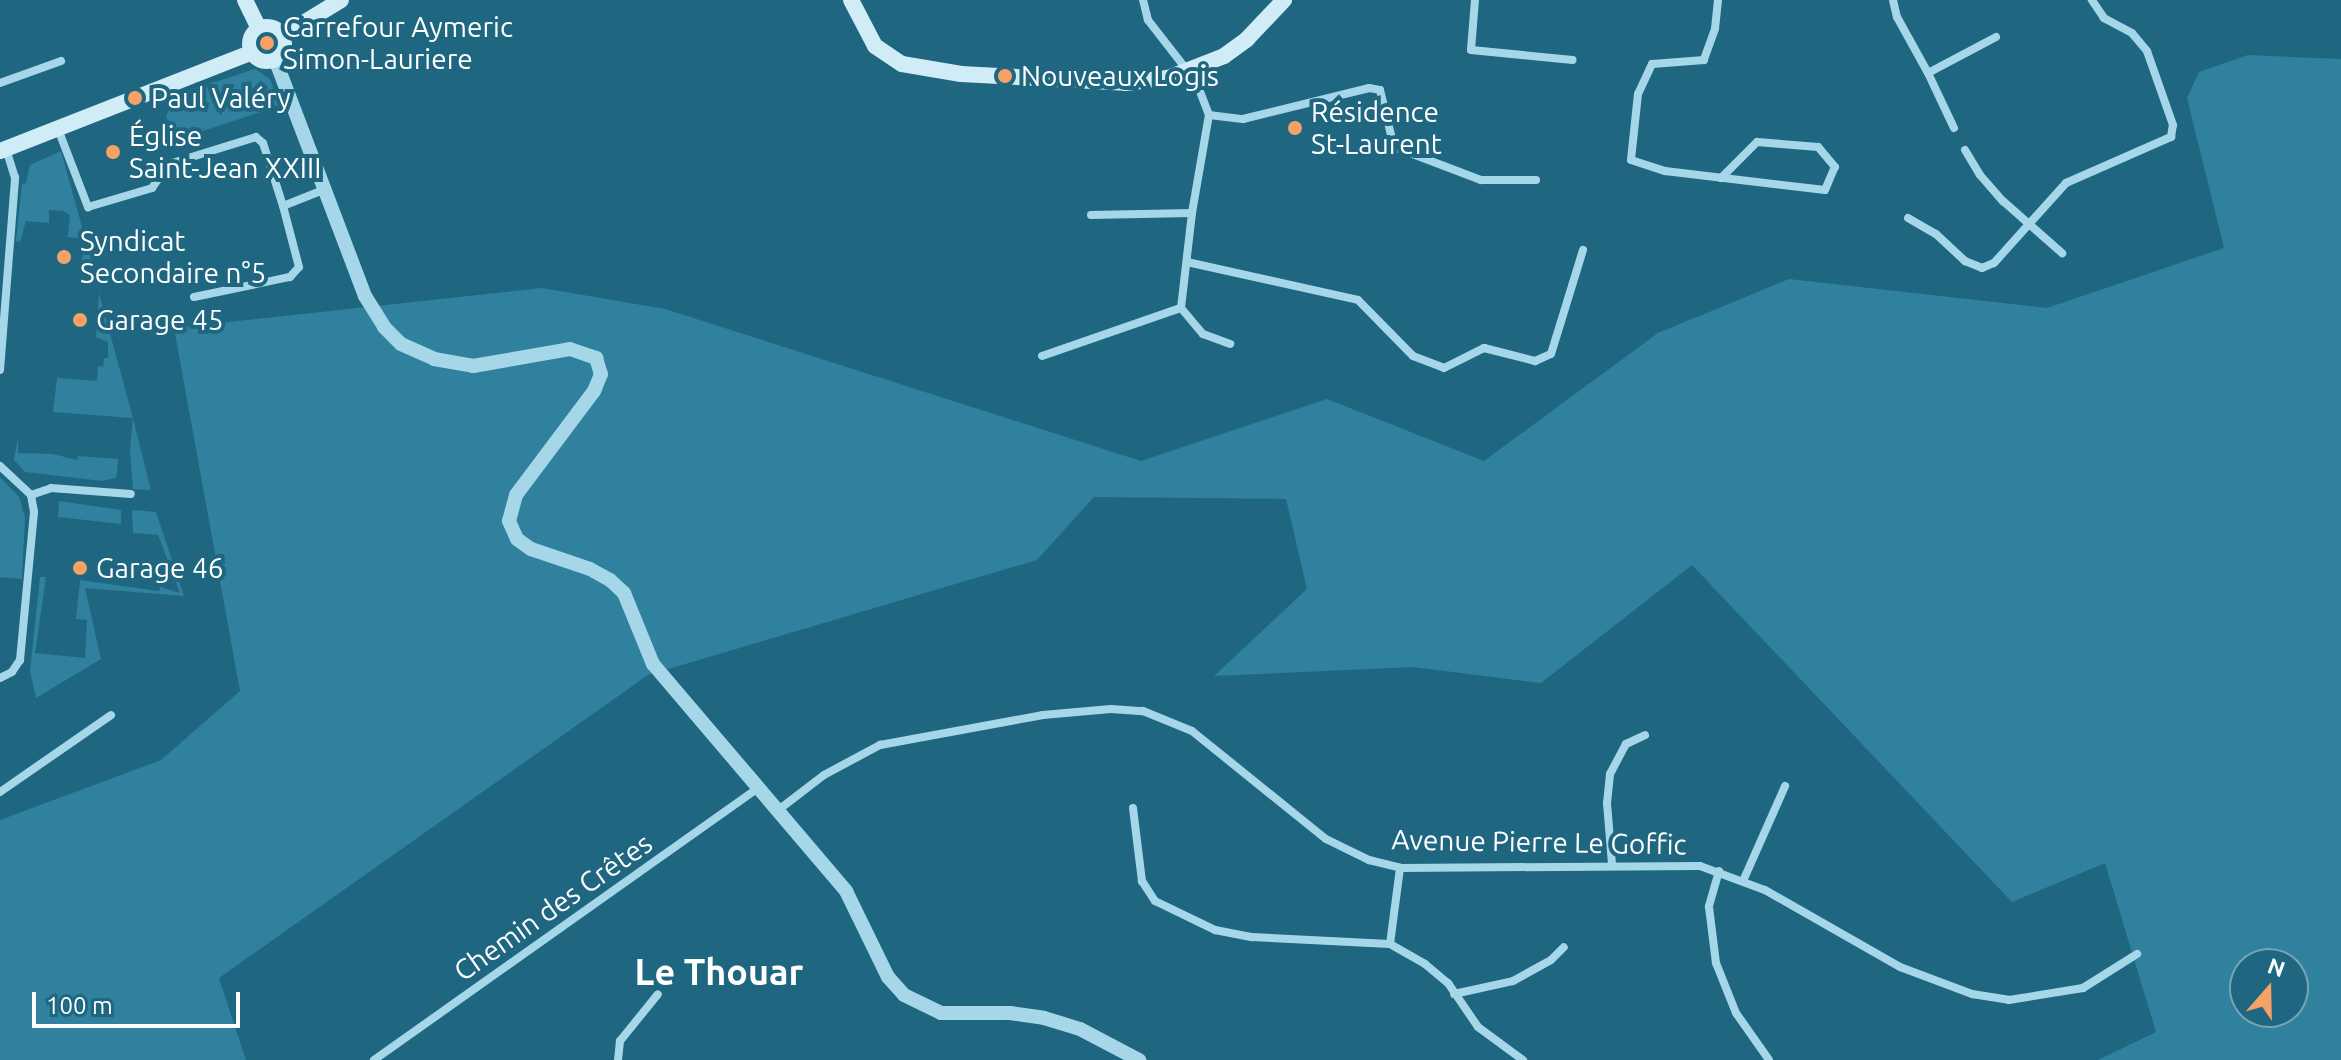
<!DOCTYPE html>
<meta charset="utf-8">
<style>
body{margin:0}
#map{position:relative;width:2341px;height:1060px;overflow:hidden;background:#1f6781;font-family:Ubuntu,sans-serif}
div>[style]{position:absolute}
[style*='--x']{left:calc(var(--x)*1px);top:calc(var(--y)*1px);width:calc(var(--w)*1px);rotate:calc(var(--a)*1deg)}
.green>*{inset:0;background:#2f819e}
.minor>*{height:8px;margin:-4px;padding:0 4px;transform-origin:4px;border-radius:4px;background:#a5d7e8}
.tertiary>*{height:14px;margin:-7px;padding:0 7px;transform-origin:7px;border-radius:7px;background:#a5d7e8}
.secondary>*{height:16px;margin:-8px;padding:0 8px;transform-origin:8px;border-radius:8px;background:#d0ecf7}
.secondary>.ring{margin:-8px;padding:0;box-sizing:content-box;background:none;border:16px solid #d0ecf7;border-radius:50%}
.dots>*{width:22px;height:22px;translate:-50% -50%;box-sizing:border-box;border:4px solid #1f6781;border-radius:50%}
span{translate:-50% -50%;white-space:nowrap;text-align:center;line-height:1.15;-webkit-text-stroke:8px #1f6781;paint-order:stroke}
.poi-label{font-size:28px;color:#fff}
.left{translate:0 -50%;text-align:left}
.street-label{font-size:28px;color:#fff}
.district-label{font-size:36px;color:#fff;font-weight:700}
.north{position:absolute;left:2229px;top:948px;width:80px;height:80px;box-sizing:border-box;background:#1f6781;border:2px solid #79a4b3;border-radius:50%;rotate:20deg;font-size:22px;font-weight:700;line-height:32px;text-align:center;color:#fff}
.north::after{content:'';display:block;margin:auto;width:28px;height:36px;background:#f6a266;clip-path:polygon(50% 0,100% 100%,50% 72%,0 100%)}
.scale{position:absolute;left:32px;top:992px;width:208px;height:36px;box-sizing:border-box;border:4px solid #fff;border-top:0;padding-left:10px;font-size:24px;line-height:28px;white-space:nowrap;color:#fff;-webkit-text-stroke:6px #1f6781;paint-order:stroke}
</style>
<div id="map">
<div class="green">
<i style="clip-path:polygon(evenodd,2248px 55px,2341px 59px,2341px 1060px,2098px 1060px,2156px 1032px,2105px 863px,2012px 902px,1692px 565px,1541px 683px,1413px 667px,1214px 676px,1307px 589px,1286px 499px,1094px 497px,1037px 560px,648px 675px,219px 978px,246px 1060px,0 1060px,0 820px,161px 760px,240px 691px,174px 328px,542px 288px,665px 309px,1141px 461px,1327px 399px,1484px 461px,1658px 333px,1789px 279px,2047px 308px,2224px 248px,2187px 98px,2199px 72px,2248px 55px,2245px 964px,2293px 964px,2293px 1012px,2245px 1012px,2245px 964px)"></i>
<i style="clip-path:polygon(255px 69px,270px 79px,280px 106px,162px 144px,167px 114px,175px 95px)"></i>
<i style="clip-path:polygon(61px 151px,85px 238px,92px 262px,82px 262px,84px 239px,63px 236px,68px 236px,70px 215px,63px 211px,49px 210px,49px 223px,26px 221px,20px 242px,16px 241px,22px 184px,26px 183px,30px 165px)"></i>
<i style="clip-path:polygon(99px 293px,133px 418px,151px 490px,133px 489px,130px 449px,133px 418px,53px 412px,57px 378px,97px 381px,98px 366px,103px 367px,104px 358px,108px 358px,108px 342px,96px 337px)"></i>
<i style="clip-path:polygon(18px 438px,18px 453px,53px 454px,77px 460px,78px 456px,118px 459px,117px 474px,115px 478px,102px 481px,25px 472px,14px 460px)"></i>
<i style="clip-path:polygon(0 477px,19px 497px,25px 517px,22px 579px,0 577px)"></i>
<i style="clip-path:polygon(59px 501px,121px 510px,121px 524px,58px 517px)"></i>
<i style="clip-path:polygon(132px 510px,156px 512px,184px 596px,85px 588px,101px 659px,36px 698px,30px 671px,40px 577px,46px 577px,35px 653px,85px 658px,87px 620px,76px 619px,80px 580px,151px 590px,159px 591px,160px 587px,180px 593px,158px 535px,133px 533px)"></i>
</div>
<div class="minor">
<i style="--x:1475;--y:0;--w:50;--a:94.6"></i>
<i style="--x:1471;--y:50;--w:102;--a:5.6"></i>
<i style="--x:1718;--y:0;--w:29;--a:96"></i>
<i style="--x:1715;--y:29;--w:33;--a:110"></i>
<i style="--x:1704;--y:60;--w:52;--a:175.6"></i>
<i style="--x:1652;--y:64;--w:33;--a:115"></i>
<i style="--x:1638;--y:94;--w:66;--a:96.1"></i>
<i style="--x:1631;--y:160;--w:36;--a:18"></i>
<i style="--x:1665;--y:171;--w:161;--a:6.8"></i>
<i style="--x:1825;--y:190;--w:25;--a:-67"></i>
<i style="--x:1835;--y:167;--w:26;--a:-130"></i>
<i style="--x:1818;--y:147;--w:61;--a:-175.3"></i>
<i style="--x:1757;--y:142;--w:51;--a:135"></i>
<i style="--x:1893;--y:0;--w:17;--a:77"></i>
<i style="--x:1897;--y:17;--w:64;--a:61"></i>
<i style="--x:0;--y:83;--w:65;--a:-19.8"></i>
<i style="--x:1209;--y:115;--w:34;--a:7"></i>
<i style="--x:1243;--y:119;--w:130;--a:-13.8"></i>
<i style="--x:1369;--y:88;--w:11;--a:10"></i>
<i style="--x:1380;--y:90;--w:59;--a:76.2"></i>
<i style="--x:1394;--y:147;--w:93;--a:20.8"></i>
<i style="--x:1481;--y:180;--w:55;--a:0"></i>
<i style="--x:1954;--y:128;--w:61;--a:-115.3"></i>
<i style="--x:1928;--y:73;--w:77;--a:-27.9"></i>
<i style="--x:58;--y:129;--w:84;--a:69"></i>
<i style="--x:88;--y:207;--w:67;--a:-16.5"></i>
<i style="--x:152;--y:188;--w:29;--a:-55"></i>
<i style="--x:169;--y:164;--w:91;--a:-17.2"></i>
<i style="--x:256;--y:137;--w:9;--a:41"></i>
<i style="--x:263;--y:143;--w:66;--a:72.4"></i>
<i style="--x:283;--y:206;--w:46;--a:-21.6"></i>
<i style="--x:1965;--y:150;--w:29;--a:59"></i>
<i style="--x:1980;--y:175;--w:35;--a:49"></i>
<i style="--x:2003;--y:201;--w:79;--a:41.4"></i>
<i style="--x:1091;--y:215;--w:101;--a:-1.1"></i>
<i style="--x:1908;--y:218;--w:32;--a:30"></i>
<i style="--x:1936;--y:234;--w:40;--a:43"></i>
<i style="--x:1965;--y:261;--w:18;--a:22"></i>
<i style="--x:1982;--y:268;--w:13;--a:-23"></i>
<i style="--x:1994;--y:263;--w:108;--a:-48"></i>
<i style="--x:2066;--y:183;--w:115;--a:-23.7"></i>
<i style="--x:2171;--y:137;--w:12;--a:-81"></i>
<i style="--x:2173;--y:125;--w:78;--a:-109.4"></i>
<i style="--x:2147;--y:51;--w:23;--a:-130"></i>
<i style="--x:2132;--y:33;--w:32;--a:-152"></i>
<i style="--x:2104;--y:18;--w:22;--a:-124"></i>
<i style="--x:1187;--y:262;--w:175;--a:12.5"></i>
<i style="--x:1358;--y:300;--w:78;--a:45.5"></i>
<i style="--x:1413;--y:356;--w:33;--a:21"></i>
<i style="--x:1444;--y:368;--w:45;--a:-26.6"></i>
<i style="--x:1484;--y:348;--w:53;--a:14.3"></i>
<i style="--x:1535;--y:361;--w:17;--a:-24"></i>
<i style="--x:1551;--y:354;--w:109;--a:-72.9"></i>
<i style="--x:194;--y:297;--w:98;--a:-11.8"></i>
<i style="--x:290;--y:277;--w:13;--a:-48"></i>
<i style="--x:299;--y:267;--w:63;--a:-104.7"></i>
<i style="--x:1181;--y:308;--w:34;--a:50"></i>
<i style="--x:1203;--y:334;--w:29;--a:20"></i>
<i style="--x:1042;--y:356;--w:147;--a:-19.1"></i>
<i style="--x:1181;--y:308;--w:96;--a:-83.4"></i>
<i style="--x:1192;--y:213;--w:99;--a:-80.2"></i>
<i style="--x:1209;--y:115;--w:34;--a:-111"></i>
<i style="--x:1197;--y:83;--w:80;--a:-127.9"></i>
<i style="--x:1148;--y:20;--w:21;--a:-104"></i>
<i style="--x:0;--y:370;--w:193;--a:-85.5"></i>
<i style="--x:15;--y:178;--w:30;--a:-107"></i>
<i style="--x:0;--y:466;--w:42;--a:43.1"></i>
<i style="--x:31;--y:495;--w:17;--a:80"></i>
<i style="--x:34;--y:512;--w:149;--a:95.4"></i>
<i style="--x:20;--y:660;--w:14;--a:124"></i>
<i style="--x:12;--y:672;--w:13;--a:153"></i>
<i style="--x:31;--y:495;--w:21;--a:-19"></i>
<i style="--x:51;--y:488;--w:80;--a:4.3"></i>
<i style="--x:0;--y:792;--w:135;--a:-34.7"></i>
<i style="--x:1133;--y:808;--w:74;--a:83"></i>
<i style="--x:1142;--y:881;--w:24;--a:57"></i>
<i style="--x:1155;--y:901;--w:67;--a:25.8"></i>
<i style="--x:1215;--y:930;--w:38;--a:11"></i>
<i style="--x:1252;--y:937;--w:138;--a:2.9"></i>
<i style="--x:1390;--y:944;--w:40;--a:29.7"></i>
<i style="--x:1425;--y:964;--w:30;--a:40"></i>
<i style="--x:1448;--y:983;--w:53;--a:55.7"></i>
<i style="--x:1478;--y:1027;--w:56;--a:36.3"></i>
<i style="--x:777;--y:811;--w:59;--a:-37.5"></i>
<i style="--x:824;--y:775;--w:64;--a:-28.2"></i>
<i style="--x:880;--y:745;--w:166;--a:-10.4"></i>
<i style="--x:1043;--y:715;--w:68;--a:-5"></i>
<i style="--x:1111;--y:709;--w:32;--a:4"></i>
<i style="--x:1143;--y:711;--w:53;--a:22.2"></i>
<i style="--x:1192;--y:731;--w:172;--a:38.9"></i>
<i style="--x:1326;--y:839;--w:48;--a:26"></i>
<i style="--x:1369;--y:860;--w:32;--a:14"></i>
<i style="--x:1400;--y:868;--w:300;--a:-0.4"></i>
<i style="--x:1700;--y:866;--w:69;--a:20.3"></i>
<i style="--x:1765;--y:890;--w:155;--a:29.7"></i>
<i style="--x:1900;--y:967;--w:77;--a:20.6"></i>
<i style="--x:1972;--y:994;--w:37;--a:9"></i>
<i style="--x:2009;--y:1000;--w:75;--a:-9.2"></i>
<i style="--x:2083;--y:988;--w:64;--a:-32.2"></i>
<i style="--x:1612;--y:864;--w:61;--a:-94.7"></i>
<i style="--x:1607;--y:803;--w:29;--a:-84"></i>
<i style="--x:1610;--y:774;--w:34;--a:-62"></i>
<i style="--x:1626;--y:744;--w:21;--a:-25"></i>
<i style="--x:1719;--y:871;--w:37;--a:106"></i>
<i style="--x:1709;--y:907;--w:56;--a:82.9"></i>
<i style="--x:1716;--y:963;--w:54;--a:68.2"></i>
<i style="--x:1736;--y:1013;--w:57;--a:54.9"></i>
<i style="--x:1743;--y:881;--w:104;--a:-66.1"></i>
<i style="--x:1390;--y:944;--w:77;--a:-82.5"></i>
<i style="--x:1454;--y:994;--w:60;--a:-12.4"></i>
<i style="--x:1513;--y:981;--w:43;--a:-28.9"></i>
<i style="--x:1551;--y:960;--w:18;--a:-45"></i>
<i style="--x:374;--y:1060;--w:469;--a:-35.3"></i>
<i style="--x:618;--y:1060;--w:19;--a:-84"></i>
<i style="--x:620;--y:1041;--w:60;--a:-51"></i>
</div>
<div class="tertiary">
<i style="--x:275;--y:59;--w:254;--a:69.2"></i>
<i style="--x:365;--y:296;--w:36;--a:58"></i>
<i style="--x:384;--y:327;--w:24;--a:45"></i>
<i style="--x:401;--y:344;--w:36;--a:24"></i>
<i style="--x:434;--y:359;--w:40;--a:10"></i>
<i style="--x:473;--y:366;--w:98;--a:-9.9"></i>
<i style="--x:570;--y:349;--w:28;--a:19"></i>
<i style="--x:596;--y:358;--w:17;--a:73"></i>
<i style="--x:601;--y:374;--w:18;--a:112"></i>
<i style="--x:594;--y:391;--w:130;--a:126.9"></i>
<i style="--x:516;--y:495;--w:27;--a:105"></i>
<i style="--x:509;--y:521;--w:20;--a:66"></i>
<i style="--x:517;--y:539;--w:17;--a:36"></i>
<i style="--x:531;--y:549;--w:62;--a:18.7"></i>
<i style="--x:590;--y:569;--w:23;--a:29"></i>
<i style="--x:610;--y:580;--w:19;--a:43"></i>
<i style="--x:624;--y:593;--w:77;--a:67.8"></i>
<i style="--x:653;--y:664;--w:298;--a:49.6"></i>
<i style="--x:846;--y:891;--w:96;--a:64"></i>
<i style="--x:888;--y:977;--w:24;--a:48"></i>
<i style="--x:904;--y:995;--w:41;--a:25.9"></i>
<i style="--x:941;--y:1013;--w:69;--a:0"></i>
<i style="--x:1010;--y:1013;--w:34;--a:8"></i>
<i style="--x:1044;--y:1018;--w:38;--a:17"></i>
<i style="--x:1080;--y:1029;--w:67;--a:27.7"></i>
</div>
<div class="secondary">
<i style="--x:245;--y:0;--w:32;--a:64"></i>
<i style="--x:851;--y:0;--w:52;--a:62.4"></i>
<i style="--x:875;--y:46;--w:32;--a:34"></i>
<i style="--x:902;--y:64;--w:60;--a:9.6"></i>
<i style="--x:961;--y:74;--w:164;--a:3.1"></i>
<i style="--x:1125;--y:83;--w:43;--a:-6.6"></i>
<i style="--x:1168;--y:78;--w:60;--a:-21.4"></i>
<i style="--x:1224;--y:56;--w:29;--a:-36"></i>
<i style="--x:1247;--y:39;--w:54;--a:-46.5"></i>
<i class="ring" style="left:250px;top:27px;width:18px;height:18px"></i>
<i style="--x:282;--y:36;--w:69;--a:-31.4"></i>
<i style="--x:0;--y:151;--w:271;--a:-21.4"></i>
</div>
<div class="dots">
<i style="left:267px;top:43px;background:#f6a266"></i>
<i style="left:1005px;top:76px;background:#f6a266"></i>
<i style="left:135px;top:98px;background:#f6a266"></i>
<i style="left:1295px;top:128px;background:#f6a266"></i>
<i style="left:113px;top:152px;background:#f6a266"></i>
<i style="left:64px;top:257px;background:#f6a266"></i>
<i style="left:80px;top:320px;background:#f6a266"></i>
<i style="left:80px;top:568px;background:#f6a266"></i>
</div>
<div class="poi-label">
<span class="left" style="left:283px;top:43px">Carrefour Aymeric<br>Simon-Lauriere</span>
<span class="left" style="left:1021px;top:76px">Nouveaux Logis</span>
<span class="left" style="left:151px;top:98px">Paul Valéry</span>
<span class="left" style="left:1311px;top:128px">Résidence<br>St-Laurent</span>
<span class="left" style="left:129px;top:152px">Église<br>Saint-Jean XXIII</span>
<span class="left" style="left:80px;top:257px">Syndicat<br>Secondaire n°5</span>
<span class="left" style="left:96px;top:320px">Garage 45</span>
<span class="left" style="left:96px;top:568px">Garage 46</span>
</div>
<div class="street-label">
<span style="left:1539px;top:842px;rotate:1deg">Avenue Pierre Le Goffic</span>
<span style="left:553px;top:907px;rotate:-35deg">Chemin des Crêtes</span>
</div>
<div class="district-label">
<span style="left:719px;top:972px">Le Thouar</span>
</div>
<div class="north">N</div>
<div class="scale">100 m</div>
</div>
